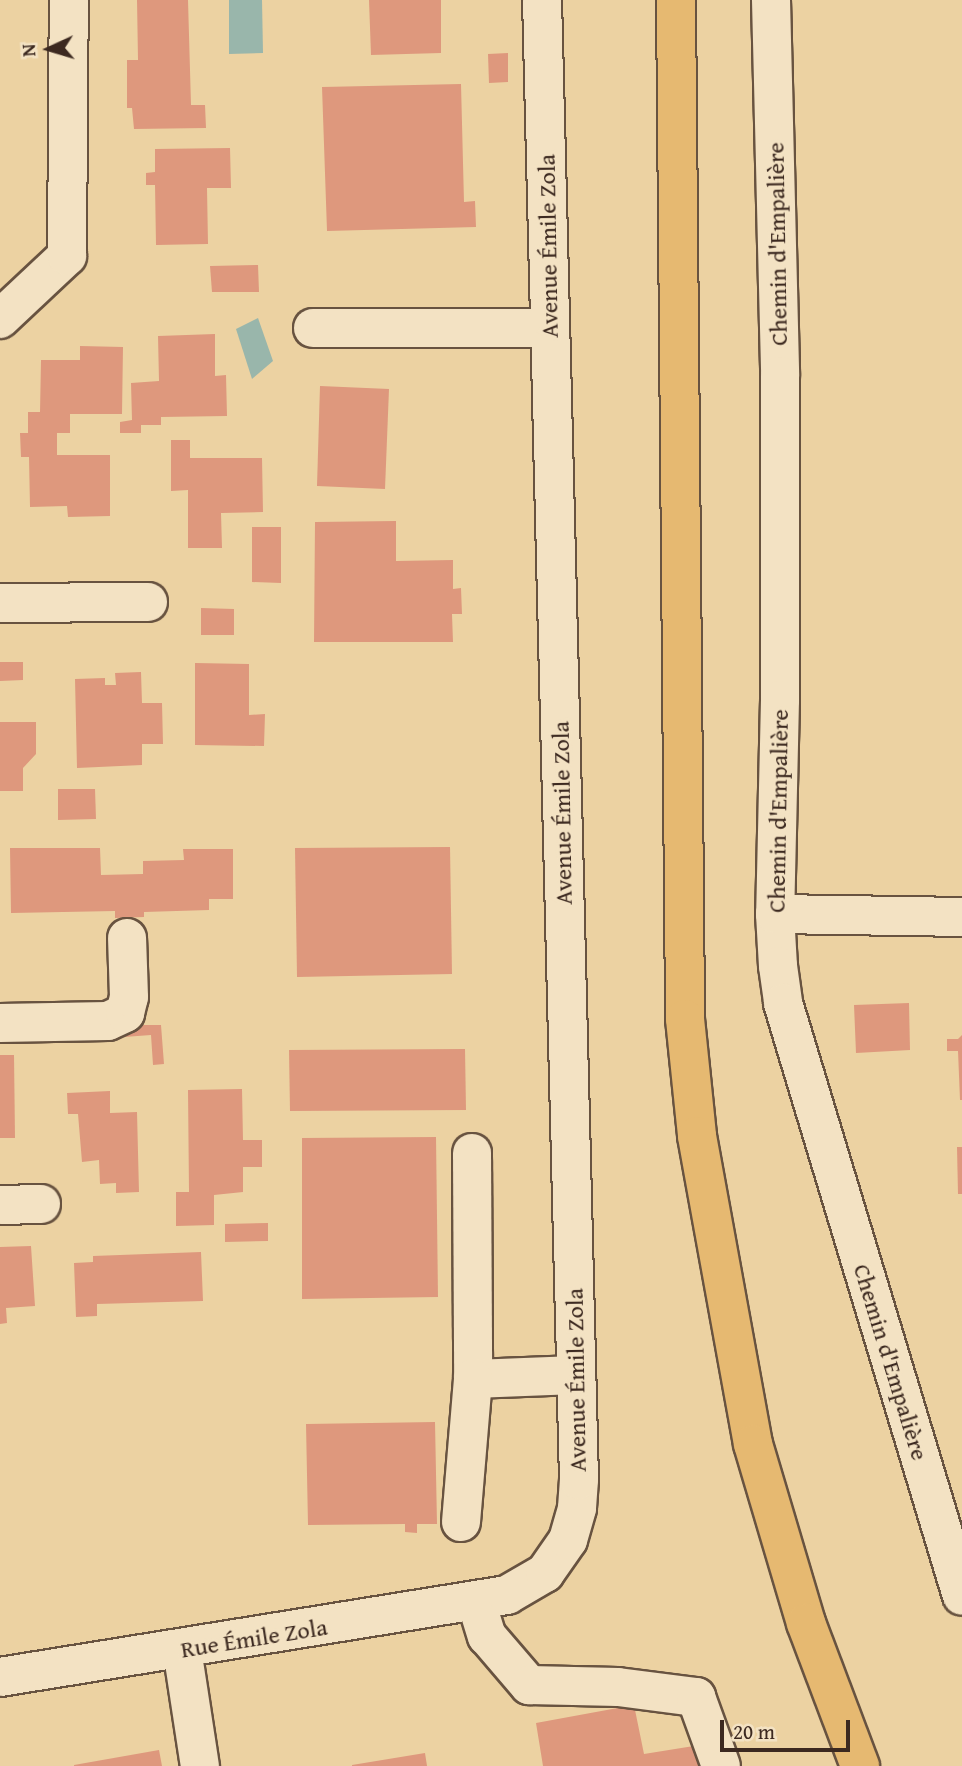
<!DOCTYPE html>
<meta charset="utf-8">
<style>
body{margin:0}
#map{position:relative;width:962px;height:1766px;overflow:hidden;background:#ecd2a2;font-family:"Gentium Book Plus",serif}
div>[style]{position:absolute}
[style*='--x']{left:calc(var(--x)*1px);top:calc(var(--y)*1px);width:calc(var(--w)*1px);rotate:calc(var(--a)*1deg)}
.water>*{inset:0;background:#99b6ab}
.building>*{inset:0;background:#de987d}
.roads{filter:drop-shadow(2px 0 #685340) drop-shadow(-2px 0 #685340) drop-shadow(0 2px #685340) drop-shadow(0 -2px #685340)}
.minor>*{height:38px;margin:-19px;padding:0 19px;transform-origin:19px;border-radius:19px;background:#f3e2c3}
.major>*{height:38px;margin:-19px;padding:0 19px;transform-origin:19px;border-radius:19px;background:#e6b971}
span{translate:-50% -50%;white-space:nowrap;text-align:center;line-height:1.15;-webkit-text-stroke:6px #f3e2c3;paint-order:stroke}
.street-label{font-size:24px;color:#3c2920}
.north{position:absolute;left:14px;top:14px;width:70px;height:70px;-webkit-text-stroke:5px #f3e2c3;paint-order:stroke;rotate:266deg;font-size:19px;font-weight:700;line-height:28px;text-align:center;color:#3c2920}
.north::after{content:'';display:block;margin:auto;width:24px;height:32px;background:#3c2920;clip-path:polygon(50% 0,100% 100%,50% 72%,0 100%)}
.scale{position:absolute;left:720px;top:1720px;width:130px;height:32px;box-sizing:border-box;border:4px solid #3c2920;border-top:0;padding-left:9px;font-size:21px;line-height:24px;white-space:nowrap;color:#3c2920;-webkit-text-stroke:5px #f3e2c3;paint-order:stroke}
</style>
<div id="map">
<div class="water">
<i style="clip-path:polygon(229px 0,262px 0,263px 53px,229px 54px)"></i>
<i style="clip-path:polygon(258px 318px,273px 361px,252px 379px,236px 329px)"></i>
</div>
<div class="building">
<i style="clip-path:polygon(137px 0,188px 0,191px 105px,205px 105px,206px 128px,134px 129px,132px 108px,127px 108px,127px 60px,138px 60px)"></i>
<i style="clip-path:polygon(369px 0,441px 0,441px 53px,371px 55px)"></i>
<i style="clip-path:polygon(508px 53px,508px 82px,489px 83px,488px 54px)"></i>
<i style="clip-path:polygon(461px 84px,464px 202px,475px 201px,476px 227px,327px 231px,322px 87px)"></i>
<i style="clip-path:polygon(230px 148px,231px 188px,207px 188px,208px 244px,156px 245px,155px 185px,146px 185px,146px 173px,155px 172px,155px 149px)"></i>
<i style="clip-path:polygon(258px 265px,259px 292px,212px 292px,210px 266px)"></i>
<i style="clip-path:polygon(215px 334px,215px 376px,226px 375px,227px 416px,161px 417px,161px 425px,141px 425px,141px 433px,120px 433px,120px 422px,132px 420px,131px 383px,159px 381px,158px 336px)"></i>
<i style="clip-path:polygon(80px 346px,123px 347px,122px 414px,70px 414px,70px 433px,57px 433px,57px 455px,110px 455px,110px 516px,68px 517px,67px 506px,30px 507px,29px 457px,21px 457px,20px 433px,28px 433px,28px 412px,40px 412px,41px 360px,80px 360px)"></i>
<i style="clip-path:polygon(320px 386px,389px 389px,385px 489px,317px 486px)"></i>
<i style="clip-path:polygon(171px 440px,190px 440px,190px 458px,262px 458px,263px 512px,221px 513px,222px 548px,188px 548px,188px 490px,171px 491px)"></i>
<i style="clip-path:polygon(396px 521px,396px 561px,453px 560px,453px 589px,461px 588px,462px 614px,452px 614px,453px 642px,314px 642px,315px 522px)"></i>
<i style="clip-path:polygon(252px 527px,281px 527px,281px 583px,252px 582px)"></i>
<i style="clip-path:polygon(201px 608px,234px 609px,234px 635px,201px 635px)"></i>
<i style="clip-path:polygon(0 662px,23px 662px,23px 680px,0 681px)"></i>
<i style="clip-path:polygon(195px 663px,249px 664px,249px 715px,265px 714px,264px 746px,195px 745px)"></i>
<i style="clip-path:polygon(141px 672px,142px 703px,162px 703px,163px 744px,142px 744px,142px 765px,77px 768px,75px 679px,105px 678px,105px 685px,116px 685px,115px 673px)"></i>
<i style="clip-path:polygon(0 722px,36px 722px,36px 754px,23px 768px,23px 791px,0 791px)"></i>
<i style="clip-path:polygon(58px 789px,95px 789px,96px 819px,58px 820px)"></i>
<i style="clip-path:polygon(450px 847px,452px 974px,297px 977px,295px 848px)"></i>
<i style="clip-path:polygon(10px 848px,100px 848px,101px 875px,143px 874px,143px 861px,184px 860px,183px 849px,233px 849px,233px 899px,209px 899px,209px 910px,144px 912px,144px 917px,115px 918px,115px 911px,11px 913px)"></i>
<i style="clip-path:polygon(909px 1003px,910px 1050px,856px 1053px,854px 1005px)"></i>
<i style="clip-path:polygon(130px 1025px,161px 1025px,164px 1064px,153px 1065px,151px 1035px,124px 1037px,123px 1026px)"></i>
<i style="clip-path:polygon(962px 1035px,962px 1100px,960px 1100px,958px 1051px,947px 1051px,947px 1039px,958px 1039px)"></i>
<i style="clip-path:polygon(465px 1049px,466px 1110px,290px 1111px,289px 1050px)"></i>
<i style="clip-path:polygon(0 1055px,14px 1055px,15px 1138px,0 1138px)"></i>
<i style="clip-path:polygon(242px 1089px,243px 1140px,262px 1140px,262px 1167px,243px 1167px,243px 1192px,214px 1195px,214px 1225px,176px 1226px,176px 1192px,189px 1192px,188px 1090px)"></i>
<i style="clip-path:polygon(110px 1091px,110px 1113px,137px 1112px,139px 1192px,116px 1193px,116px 1183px,100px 1184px,99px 1160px,82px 1162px,78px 1114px,68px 1114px,67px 1093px)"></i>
<i style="clip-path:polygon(436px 1137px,438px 1297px,302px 1299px,302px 1138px)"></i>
<i style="clip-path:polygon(957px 1147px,962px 1147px,962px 1194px,958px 1194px)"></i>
<i style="clip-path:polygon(268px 1223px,268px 1241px,225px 1242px,225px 1224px)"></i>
<i style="clip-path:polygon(31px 1246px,35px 1306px,6px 1308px,7px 1323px,0 1324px,0 1247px)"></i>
<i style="clip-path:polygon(201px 1252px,203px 1301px,97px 1304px,97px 1316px,76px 1317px,74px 1263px,93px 1262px,93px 1256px)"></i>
<i style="clip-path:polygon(435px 1422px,437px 1524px,417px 1524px,417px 1533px,405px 1532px,405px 1524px,308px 1525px,306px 1424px)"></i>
<i style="clip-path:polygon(634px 1705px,644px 1754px,700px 1745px,703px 1766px,543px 1766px,536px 1723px)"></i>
<i style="clip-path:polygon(159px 1750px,162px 1766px,74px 1766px,74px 1765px)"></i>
<i style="clip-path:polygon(425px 1753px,427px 1766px,352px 1766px,352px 1765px)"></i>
</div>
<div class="roads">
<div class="minor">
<i style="--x:771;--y:0;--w:376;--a:88.6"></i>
<i style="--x:780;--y:376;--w:324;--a:90"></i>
<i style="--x:780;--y:700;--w:214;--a:91.3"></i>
<i style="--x:775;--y:914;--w:52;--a:86.7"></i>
<i style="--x:778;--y:966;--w:37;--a:82"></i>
<i style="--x:783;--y:1003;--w:619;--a:73.2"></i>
<i style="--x:0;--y:319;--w:92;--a:-43.2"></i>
<i style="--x:67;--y:256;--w:256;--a:-89.6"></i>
<i style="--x:313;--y:328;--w:237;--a:0"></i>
<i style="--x:0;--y:603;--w:148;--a:-0.4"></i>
<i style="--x:775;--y:914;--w:187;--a:0.9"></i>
<i style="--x:0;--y:1023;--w:108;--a:-1.1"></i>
<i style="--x:108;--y:1021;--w:19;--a:-25"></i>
<i style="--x:125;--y:1013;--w:16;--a:-76"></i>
<i style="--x:129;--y:997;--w:59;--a:-91.9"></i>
<i style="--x:472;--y:1153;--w:226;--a:89.7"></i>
<i style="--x:473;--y:1379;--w:103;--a:-2.2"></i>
<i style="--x:0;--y:1205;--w:41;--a:-1.4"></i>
<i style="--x:461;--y:1522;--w:144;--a:-85.2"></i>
<i style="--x:476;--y:1601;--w:37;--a:73"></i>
<i style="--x:487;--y:1636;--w:65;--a:49.4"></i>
<i style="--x:529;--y:1685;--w:89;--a:1.3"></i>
<i style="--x:618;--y:1687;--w:79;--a:7.3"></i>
<i style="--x:696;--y:1697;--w:73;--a:70.1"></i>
<i style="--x:182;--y:1649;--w:118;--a:81.3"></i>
<i style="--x:0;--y:1677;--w:514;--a:-9.19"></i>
<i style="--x:507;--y:1595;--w:44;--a:-30.1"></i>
<i style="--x:545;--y:1573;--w:40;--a:-55.1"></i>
<i style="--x:568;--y:1540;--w:33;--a:-74"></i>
<i style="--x:577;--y:1508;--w:28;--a:-86"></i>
<i style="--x:579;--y:1480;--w:1480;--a:-91.43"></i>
</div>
<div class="major">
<i style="--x:676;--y:0;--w:1019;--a:89.49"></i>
<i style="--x:685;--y:1019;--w:118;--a:84.1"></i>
<i style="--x:697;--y:1136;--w:313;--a:79.7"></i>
<i style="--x:753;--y:1444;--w:187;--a:73.5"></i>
<i style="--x:806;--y:1623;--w:153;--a:69.3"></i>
</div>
</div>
<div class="street-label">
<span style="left:777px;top:244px;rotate:-91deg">Chemin d'Empalière</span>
<span style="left:548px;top:246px;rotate:-91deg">Avenue Émile Zola</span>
<span style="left:778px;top:811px;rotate:-89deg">Chemin d'Empalière</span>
<span style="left:562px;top:813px;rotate:-91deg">Avenue Émile Zola</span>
<span style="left:891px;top:1362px;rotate:73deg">Chemin d'Empalière</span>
<span style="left:576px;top:1380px;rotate:-91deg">Avenue Émile Zola</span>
<span style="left:254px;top:1638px;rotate:-9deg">Rue Émile Zola</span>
</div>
<div class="north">N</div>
<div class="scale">20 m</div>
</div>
